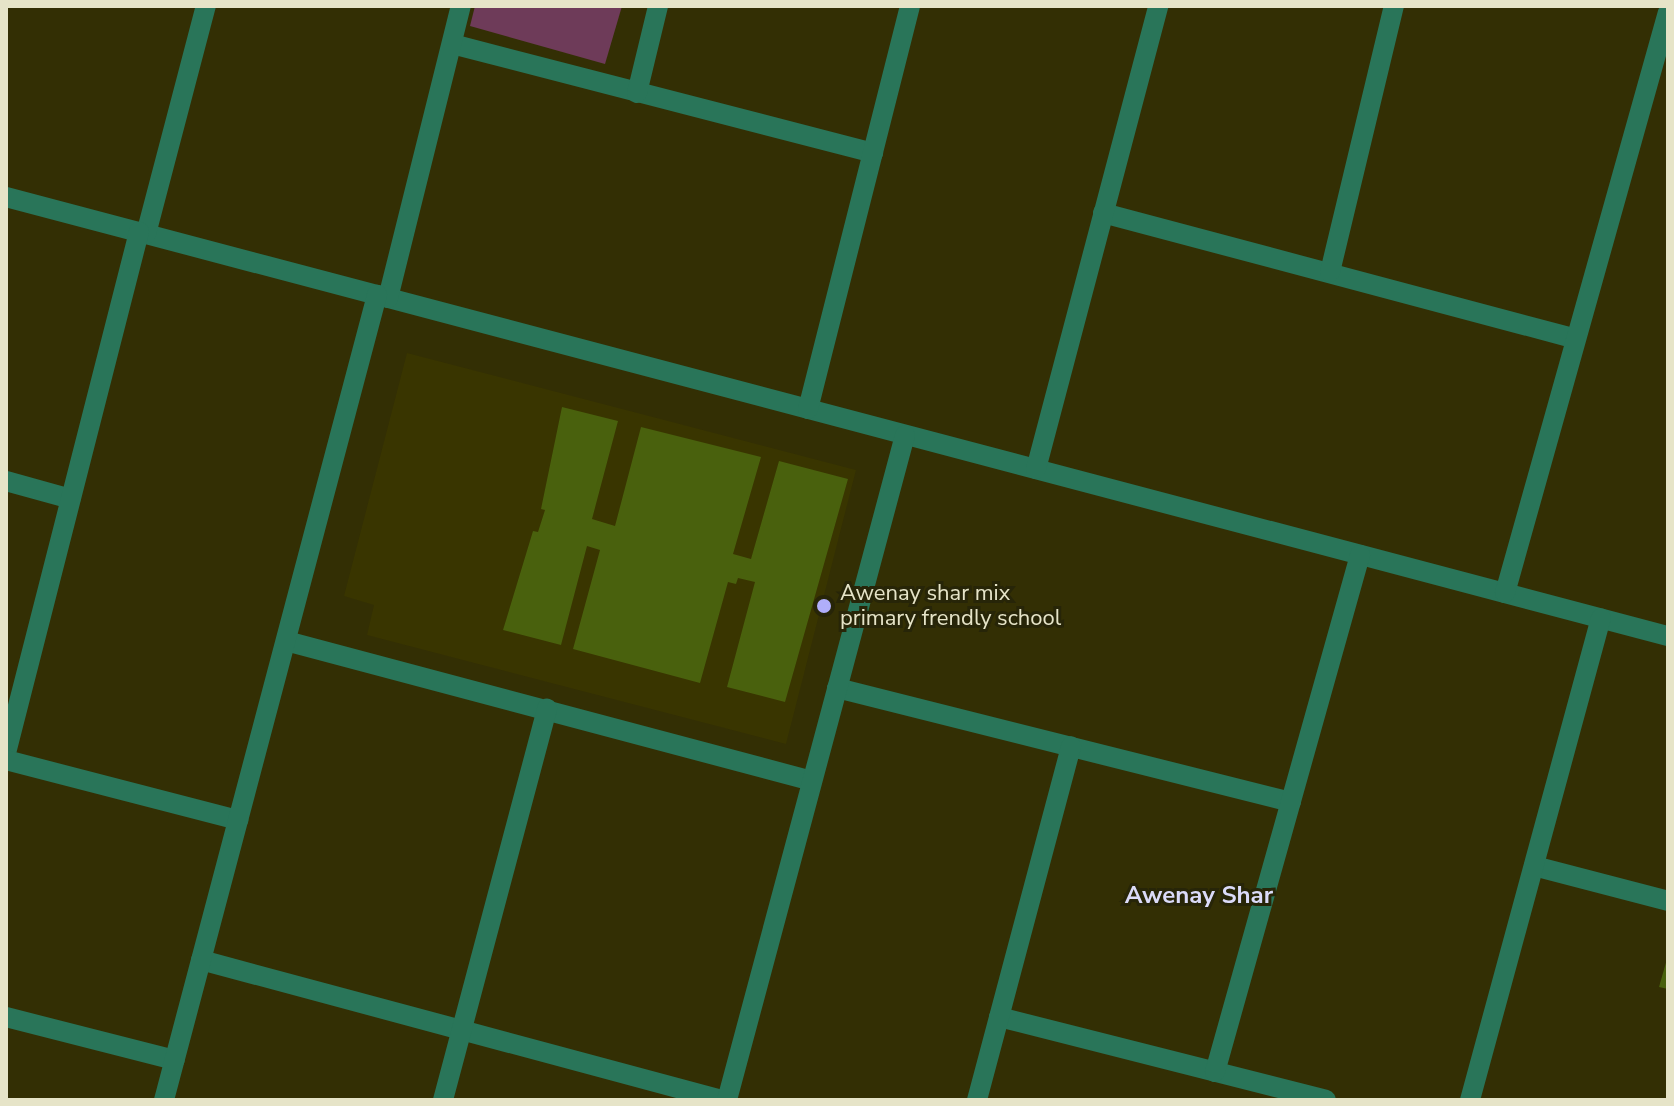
<!DOCTYPE html>
<style>
body{margin:0}
#map{position:relative;width:1674px;height:1106px;overflow:hidden;background:#332f04;font-family:"Nunito Sans",sans-serif}
div>[style]{position:absolute}
[style*='--x']{left:calc(var(--x)*1px);top:calc(var(--y)*1px);width:calc(var(--w)*1px);rotate:calc(var(--a)*1deg)}
.built>*{inset:0;background:#393500}
.green>*{inset:0;background:#6e3b59}
.building>*{inset:0;background:#49610d}
.street>*{height:20px;margin:-10px;padding:0 10px;transform-origin:10px;border-radius:10px;background:#297559}
.dots>*{width:22px;height:22px;translate:-50% -50%;box-sizing:border-box;border:4px solid #272508;border-radius:50%}
span{translate:-50% -50%;white-space:nowrap;text-align:center;line-height:1.15;-webkit-text-stroke:6px #272508;paint-order:stroke}
.poi-label{font-size:22px;color:#e6e4c8}
.left{translate:0 -50%;text-align:left}
.neighbourhood-label{font-size:24px;color:#dbdbf9;font-weight:700}
.frame{position:absolute;inset:0;border:8px solid #e6e4c8;pointer-events:none}
</style>
<div id="map">
<div class="built">
<i style="clip-path:polygon(407px 353px,856px 470px,786px 744px,367px 635px,374px 605px,344px 596px)"></i>
</div>
<div class="green">
<i style="clip-path:polygon(475px 6px,622px 6px,605px 64px,470px 26px)"></i>
</div>
<div class="building">
<i style="clip-path:polygon(562px 407px,618px 421px,592px 519px,615px 526px,641px 427px,761px 457px,733px 554px,751px 559px,779px 461px,848px 479px,785px 702px,727px 687px,755px 582px,738px 578px,736px 584px,728px 582px,700px 683px,573px 649px,600px 550px,587px 546px,561px 645px,503px 630px,533px 531px,538px 532px,545px 510px,541px 509px)"></i>
<i style="clip-path:polygon(1667px 959px,1668px 959px,1668px 989px,1659px 987px)"></i>
</div>
<div class="street">
<i style="--x:452;--y:44;--w:435;--a:14.5"></i>
<i style="--x:637;--y:93;--w:89;--a:-76.4"></i>
<i style="--x:6;--y:197;--w:1719;--a:14.8"></i>
<i style="--x:1103;--y:213;--w:489;--a:14.9"></i>
<i style="--x:146;--y:234;--w:236;--a:-75.3"></i>
<i style="--x:1330;--y:272;--w:274;--a:-76.5"></i>
<i style="--x:388;--y:298;--w:301;--a:-76"></i>
<i style="--x:808;--y:409;--w:416;--a:-75.8"></i>
<i style="--x:1036;--y:469;--w:479;--a:-75.2"></i>
<i style="--x:6;--y:481;--w:67;--a:15.5"></i>
<i style="--x:1505;--y:593;--w:603;--a:-74.33"></i>
<i style="--x:286;--y:641;--w:544;--a:14.9"></i>
<i style="--x:837;--y:688;--w:468;--a:14.1"></i>
<i style="--x:6;--y:753;--w:538;--a:-75.68"></i>
<i style="--x:6;--y:760;--w:240;--a:14.5"></i>
<i style="--x:1534;--y:866;--w:138;--a:14.6"></i>
<i style="--x:201;--y:960;--w:539;--a:15.04"></i>
<i style="--x:6;--y:1017;--w:174;--a:14.3"></i>
<i style="--x:999;--y:1017;--w:337;--a:14.2"></i>
<i style="--x:1215;--y:1072;--w:537;--a:-74.33"></i>
<i style="--x:164;--y:1100;--w:833;--a:-75.18"></i>
<i style="--x:443;--y:1100;--w:405;--a:-75.1"></i>
<i style="--x:727;--y:1100;--w:688;--a:-75.01"></i>
<i style="--x:977;--y:1100;--w:366;--a:-75.1"></i>
<i style="--x:1470;--y:1100;--w:499;--a:-74.8"></i>
</div>
<div class="dots">
<i style="left:824px;top:606px;background:#b0aefa"></i>
</div>
<div class="poi-label">
<span class="left" style="left:840px;top:606px">Awenay shar mix<br>primary frendly school</span>
</div>
<div class="neighbourhood-label">
<span style="left:1199px;top:896px">Awenay Shar</span>
</div>
<div class="frame"></div>
</div>
